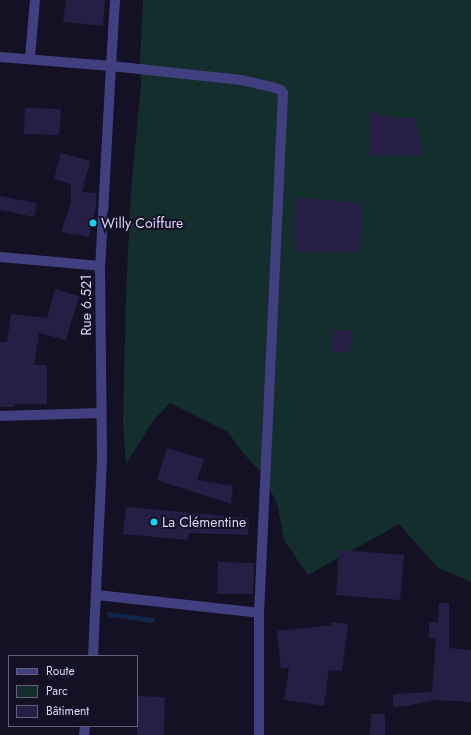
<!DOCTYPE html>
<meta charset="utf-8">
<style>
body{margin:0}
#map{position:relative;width:471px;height:735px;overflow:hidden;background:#141125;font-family:Jost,sans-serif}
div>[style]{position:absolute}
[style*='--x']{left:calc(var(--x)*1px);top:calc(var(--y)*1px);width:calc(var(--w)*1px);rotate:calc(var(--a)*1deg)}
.green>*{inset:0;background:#142e2e}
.stream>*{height:5px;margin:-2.5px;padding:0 2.5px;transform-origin:2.5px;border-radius:2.5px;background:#122548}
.building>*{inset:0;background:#261e45}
.street>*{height:10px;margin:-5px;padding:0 5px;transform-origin:5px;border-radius:5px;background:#423f81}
.dots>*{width:11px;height:11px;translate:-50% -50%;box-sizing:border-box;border:2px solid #141125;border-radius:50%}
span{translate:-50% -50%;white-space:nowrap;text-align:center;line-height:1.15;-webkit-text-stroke:4px #141125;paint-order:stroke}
.poi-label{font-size:14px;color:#dcd7fc}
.left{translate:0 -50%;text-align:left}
.street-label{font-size:14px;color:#dcd7fc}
.legend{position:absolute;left:8px;top:655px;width:130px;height:72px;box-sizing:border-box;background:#141125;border:1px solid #64607b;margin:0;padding:5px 7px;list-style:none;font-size:12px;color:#dcd7fc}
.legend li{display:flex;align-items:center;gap:8px;height:20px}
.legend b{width:20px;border:1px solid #64607b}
</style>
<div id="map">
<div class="green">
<i style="clip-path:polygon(143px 0,471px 0,471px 582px,438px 568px,399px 524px,308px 575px,284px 540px,277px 503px,261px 472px,243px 453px,228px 432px,170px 403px,153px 421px,126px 464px,123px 424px,126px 294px,131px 191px,141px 86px,140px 60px)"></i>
</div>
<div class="stream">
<i style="--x:109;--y:614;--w:43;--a:7.9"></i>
</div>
<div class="building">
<i style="clip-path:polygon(66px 0,105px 0,103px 26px,63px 22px)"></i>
<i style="clip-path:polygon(25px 108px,61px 109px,59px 135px,24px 134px)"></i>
<i style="clip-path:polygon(370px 112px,398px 119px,415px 117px,423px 155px,370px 156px)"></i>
<i style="clip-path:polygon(61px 153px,90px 161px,82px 192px,96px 193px,96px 207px,89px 237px,61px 232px,71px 202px,71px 184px,54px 179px)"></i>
<i style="clip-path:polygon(0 196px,37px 203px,34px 217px,0 210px)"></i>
<i style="clip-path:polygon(297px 198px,362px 203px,360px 252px,295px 252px,294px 221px)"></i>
<i style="clip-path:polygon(55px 289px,79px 296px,66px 340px,39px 333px,34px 365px,47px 365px,47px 404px,14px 404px,14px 407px,0 407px,0 342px,7px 342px,11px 314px,47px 318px)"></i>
<i style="clip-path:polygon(333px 330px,351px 331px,350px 353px,332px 352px)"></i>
<i style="clip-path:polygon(167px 448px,204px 459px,197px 480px,233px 486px,231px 504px,157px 480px)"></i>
<i style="clip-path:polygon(126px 507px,249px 518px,248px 535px,189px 533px,188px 540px,123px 534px)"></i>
<i style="clip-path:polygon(339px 550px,404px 555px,400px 600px,336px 595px)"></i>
<i style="clip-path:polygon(218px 562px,254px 563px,253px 594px,217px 594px)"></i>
<i style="clip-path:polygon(439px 603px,449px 603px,449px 648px,471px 650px,471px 702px,435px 700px,406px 706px,393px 707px,393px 694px,432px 692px,436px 638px,429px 638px,429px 622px,438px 622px)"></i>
<i style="clip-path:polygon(331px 622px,348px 624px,342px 671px,329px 670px,324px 706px,284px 700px,289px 668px,281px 669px,277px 631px,331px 625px)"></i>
<i style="clip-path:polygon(137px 696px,165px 697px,164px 735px,137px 735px)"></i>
<i style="clip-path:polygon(371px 714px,385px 714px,385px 735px,370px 735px)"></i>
</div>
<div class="street">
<i style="--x:115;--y:0;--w:66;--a:93.5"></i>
<i style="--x:111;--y:66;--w:131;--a:6.1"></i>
<i style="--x:241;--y:80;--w:32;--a:13"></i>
<i style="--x:272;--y:87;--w:9;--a:18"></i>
<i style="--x:281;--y:90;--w:4;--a:56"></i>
<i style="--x:283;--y:93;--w:521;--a:92.64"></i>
<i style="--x:259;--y:613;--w:122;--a:90"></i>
<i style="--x:0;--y:57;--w:111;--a:4.6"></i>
<i style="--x:111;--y:66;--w:200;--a:93.1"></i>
<i style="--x:100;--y:266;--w:193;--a:89.4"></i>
<i style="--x:102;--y:459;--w:197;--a:92.6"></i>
<i style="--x:30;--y:58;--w:58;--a:-85.1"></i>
<i style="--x:0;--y:257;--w:100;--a:5.1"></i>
<i style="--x:0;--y:416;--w:101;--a:-1.7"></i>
<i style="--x:97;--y:595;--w:163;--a:6.3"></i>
<i style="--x:84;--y:735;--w:9;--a:-84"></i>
</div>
<div class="dots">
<i style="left:93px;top:223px;background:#11d5ef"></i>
<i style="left:154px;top:522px;background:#11d5ef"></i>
</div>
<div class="poi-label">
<span class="left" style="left:101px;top:223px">Willy Coiffure</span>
<span class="left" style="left:162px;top:522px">La Clémentine</span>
</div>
<div class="street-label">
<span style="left:86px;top:305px;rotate:-90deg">Rue 6.521</span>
</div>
<ul class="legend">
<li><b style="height:5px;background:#423f81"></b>Route</li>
<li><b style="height:11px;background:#142e2e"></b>Parc</li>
<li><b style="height:11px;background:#261e45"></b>Bâtiment</li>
</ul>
</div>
